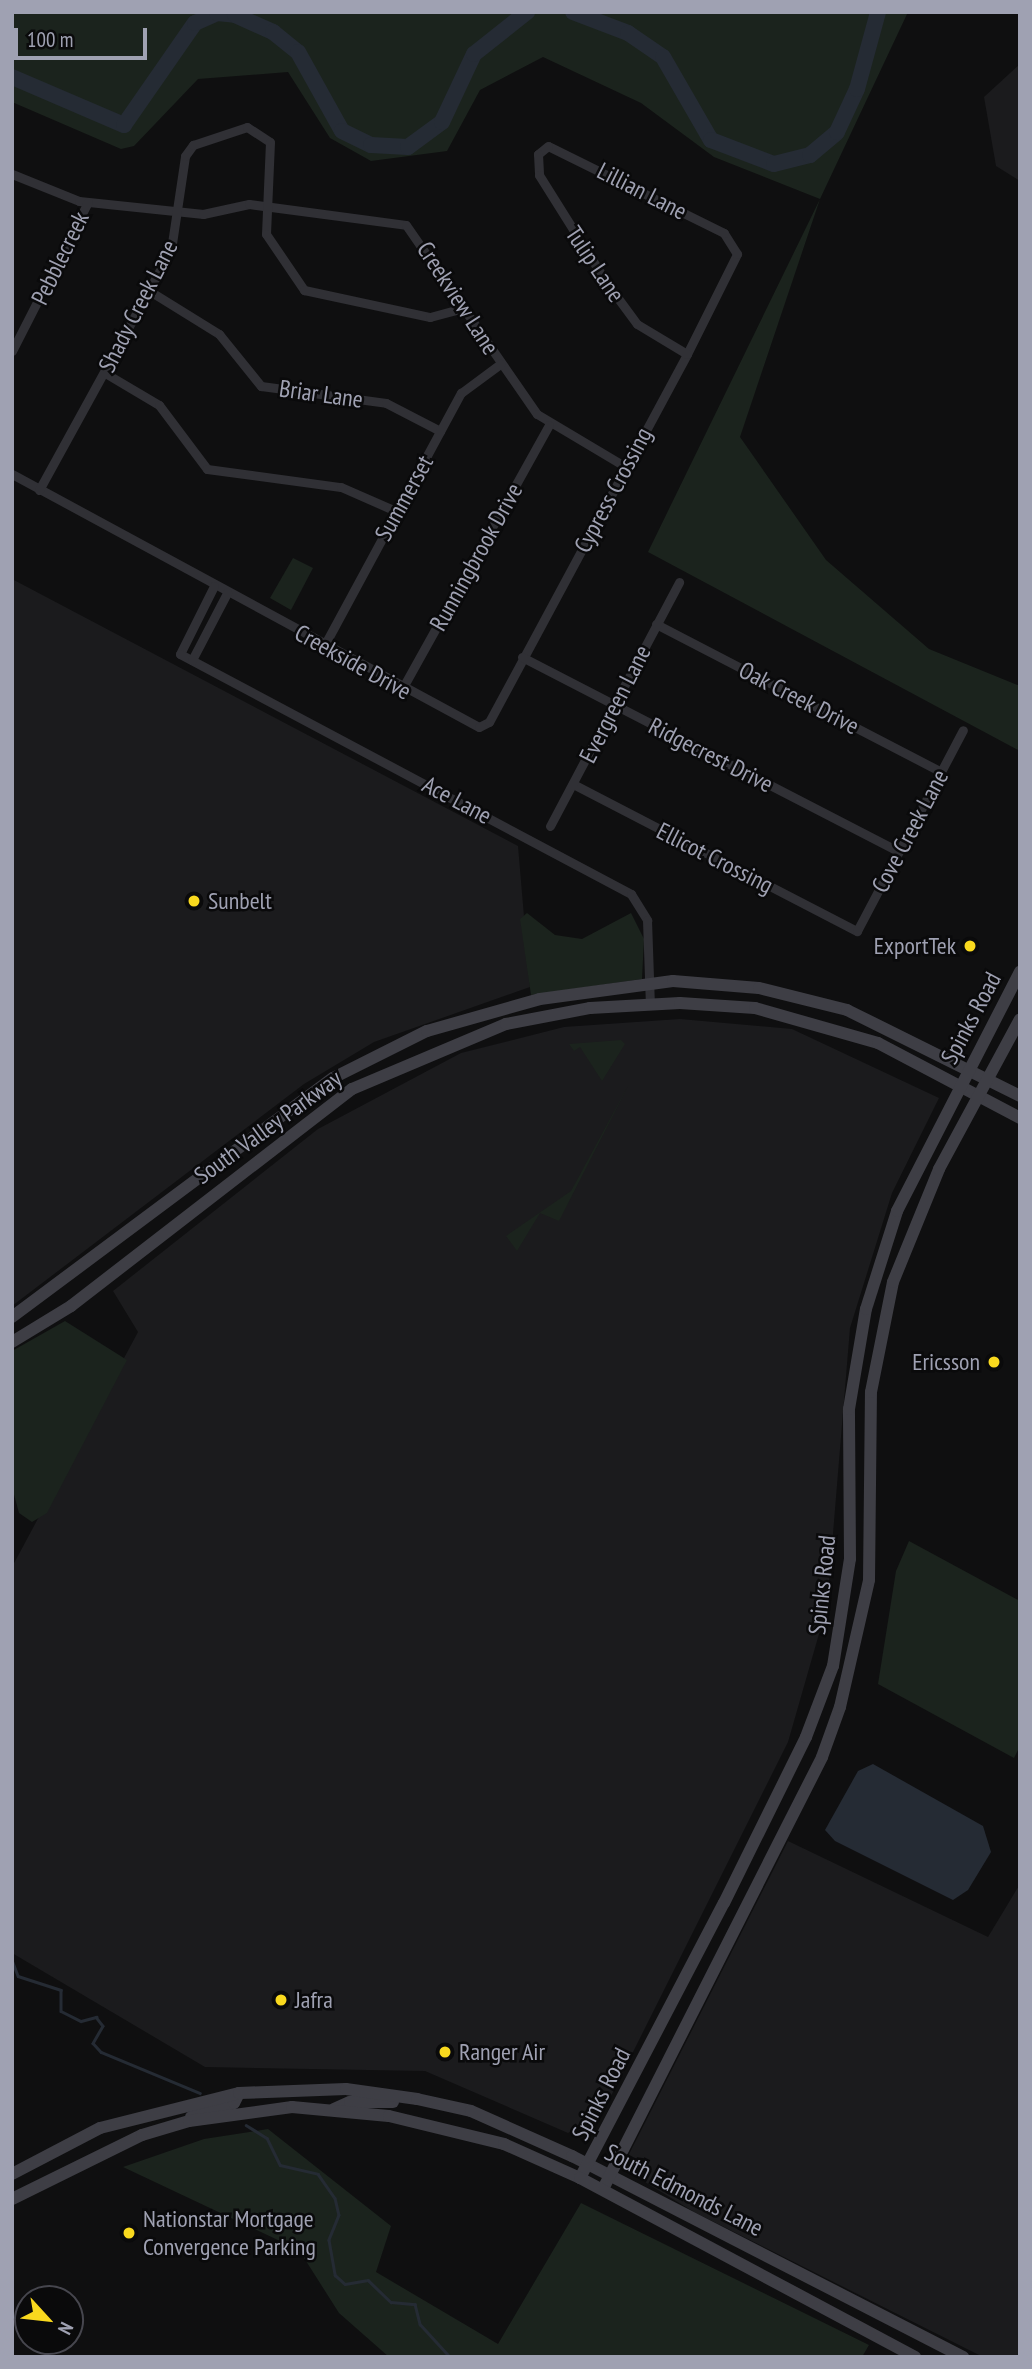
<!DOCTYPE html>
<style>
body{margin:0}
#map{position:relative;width:1032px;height:2369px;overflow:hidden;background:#0f0f10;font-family:"PT Sans Narrow",sans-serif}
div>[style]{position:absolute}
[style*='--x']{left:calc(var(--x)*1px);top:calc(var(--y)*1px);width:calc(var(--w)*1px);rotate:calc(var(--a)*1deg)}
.built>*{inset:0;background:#1b1b1d}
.green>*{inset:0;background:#1b231d}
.water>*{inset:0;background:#252b34}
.stream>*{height:2.5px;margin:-1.25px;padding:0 1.25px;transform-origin:1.25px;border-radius:1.25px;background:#252b34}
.river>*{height:16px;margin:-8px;padding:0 8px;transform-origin:8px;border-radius:8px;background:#252b34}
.minor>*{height:9px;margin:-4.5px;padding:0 4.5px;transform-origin:4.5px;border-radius:4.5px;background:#303035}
.secondary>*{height:12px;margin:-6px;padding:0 6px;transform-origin:6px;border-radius:6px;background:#3e3e45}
.dots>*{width:19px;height:19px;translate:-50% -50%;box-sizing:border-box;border:4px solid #0a0a0b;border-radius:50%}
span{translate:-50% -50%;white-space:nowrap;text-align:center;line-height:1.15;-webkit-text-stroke:5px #0a0a0b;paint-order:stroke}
.street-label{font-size:24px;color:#9fa1b2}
.poi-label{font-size:24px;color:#9fa1b2}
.left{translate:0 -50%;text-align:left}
.right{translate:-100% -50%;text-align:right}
.frame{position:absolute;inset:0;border:14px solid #9fa1b2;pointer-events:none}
.north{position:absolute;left:14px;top:2285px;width:70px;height:70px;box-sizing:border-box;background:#0a0a0b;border:2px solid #46464e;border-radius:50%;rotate:117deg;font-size:19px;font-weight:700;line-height:28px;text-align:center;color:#9fa1b2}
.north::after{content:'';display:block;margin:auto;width:24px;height:32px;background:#f9d91e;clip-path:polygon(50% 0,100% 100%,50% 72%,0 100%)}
.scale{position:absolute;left:14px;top:28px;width:133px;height:32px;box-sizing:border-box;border:4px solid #9fa1b2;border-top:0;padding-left:9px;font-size:21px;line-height:24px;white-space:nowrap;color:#9fa1b2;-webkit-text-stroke:5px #0a0a0b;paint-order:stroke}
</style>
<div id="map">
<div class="built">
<i style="clip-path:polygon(1020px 64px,1020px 181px,996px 166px,984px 97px)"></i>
<i style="clip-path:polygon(12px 579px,518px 846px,530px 987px,374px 1042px,304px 1084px,12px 1306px)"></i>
<i style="clip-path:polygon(680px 1019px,792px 1029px,939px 1098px,892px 1193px,850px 1328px,827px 1606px,788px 1742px,603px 2112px,568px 2133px,425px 2071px,205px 2067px,12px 1953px,12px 1567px,138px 1332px,113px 1291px,318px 1129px,461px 1053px,564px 1027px)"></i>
<i style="clip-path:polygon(788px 1841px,988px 1937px,1020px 1884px,1020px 2357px,983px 2357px,694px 2212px,622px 2168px)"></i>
</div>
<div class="green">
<i style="clip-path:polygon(12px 12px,908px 12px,820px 199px,740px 437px,826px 560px,929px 649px,1020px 686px,1020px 751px,648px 552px,820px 199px,714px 157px,641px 103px,543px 57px,480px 90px,447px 151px,371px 161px,330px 138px,288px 72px,198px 79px,134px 146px,121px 149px,12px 102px)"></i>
<i style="clip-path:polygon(293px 558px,313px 568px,291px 610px,270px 598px)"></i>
<i style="clip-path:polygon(527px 913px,555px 935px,582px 939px,631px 913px,644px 939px,642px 979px,531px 995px,520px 919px)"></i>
<i style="clip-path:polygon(621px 1040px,625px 1044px,602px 1081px,580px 1047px,574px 1051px,569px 1044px)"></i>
<i style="clip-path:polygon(629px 1084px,559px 1221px,540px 1213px,517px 1251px,506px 1236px,571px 1191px)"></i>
<i style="clip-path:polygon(65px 1321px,127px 1360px,47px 1513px,32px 1522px,19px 1513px,12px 1487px,12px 1351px)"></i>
<i style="clip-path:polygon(909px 1541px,1020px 1601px,1020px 1746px,1014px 1758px,878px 1684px,896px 1571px)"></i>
<i style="clip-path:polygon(268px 2129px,391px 2226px,376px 2272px,498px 2344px,581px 2203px,869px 2345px,862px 2357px,389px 2357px,339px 2313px,299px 2250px,123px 2167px,204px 2139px)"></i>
</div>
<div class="water">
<i style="clip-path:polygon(873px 1764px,983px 1826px,991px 1852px,968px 1890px,953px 1900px,835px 1841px,825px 1830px,858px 1771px)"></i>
</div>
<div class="stream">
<i style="--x:12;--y:1960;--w:17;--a:69"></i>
<i style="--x:18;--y:1976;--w:45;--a:18"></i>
<i style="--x:61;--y:1990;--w:21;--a:90"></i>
<i style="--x:61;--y:2011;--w:22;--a:27"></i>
<i style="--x:81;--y:2021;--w:16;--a:-15"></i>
<i style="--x:96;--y:2017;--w:11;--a:52"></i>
<i style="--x:103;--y:2026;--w:20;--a:120"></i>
<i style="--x:93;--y:2043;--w:12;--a:48"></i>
<i style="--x:101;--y:2052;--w:107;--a:22.5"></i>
<i style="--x:246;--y:2125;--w:25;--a:32"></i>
<i style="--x:267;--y:2138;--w:30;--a:64"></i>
<i style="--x:280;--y:2165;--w:39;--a:13"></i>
<i style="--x:318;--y:2174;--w:29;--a:55"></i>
<i style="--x:335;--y:2198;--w:17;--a:77"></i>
<i style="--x:339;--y:2215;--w:27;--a:112"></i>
<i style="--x:329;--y:2240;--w:36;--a:80"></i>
<i style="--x:335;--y:2275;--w:13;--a:42"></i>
<i style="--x:345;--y:2284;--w:23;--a:-10"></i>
<i style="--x:368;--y:2280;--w:32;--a:44"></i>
<i style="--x:391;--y:2302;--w:24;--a:5"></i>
<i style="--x:415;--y:2304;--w:21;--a:76"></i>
<i style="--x:420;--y:2324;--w:45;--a:47.7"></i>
</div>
<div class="river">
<i style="--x:573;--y:12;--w:59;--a:20.9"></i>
<i style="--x:628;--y:33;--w:42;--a:34.4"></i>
<i style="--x:663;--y:57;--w:96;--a:60"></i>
<i style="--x:711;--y:140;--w:67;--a:20.9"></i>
<i style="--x:774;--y:164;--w:37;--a:-14"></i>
<i style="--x:810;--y:155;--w:35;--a:-40"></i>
<i style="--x:837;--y:132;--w:47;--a:-65.1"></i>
<i style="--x:857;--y:89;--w:80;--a:-74.7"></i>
<i style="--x:12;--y:77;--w:122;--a:23.2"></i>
<i style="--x:124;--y:125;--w:124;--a:-55.2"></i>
<i style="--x:195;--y:23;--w:24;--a:-24"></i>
<i style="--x:217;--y:13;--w:18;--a:6"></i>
<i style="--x:235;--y:15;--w:42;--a:24.1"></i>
<i style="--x:273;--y:32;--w:32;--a:39"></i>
<i style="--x:298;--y:52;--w:90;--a:60.9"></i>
<i style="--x:342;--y:131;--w:32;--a:26"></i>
<i style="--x:371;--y:145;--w:37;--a:3"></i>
<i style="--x:408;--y:147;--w:42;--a:-36.3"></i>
<i style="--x:442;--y:122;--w:75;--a:-64.8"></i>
<i style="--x:474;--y:54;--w:68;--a:-38.4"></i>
</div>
<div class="minor">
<i style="--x:12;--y:174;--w:72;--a:21.9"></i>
<i style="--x:79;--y:201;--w:125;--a:6"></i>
<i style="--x:203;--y:214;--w:47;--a:-12.3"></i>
<i style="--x:249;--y:204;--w:158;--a:7.6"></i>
<i style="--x:406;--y:225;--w:230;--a:55.3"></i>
<i style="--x:537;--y:414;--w:104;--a:30.8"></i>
<i style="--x:148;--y:290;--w:84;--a:31.8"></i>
<i style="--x:219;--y:334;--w:67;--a:51.1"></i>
<i style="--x:261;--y:386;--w:126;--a:7.7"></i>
<i style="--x:386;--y:403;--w:61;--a:27.4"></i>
<i style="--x:12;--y:351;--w:167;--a:-63"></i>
<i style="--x:105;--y:373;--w:63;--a:30.7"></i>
<i style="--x:159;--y:405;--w:80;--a:53.1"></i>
<i style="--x:207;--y:469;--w:135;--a:7.7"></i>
<i style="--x:341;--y:487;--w:60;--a:23.6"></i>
<i style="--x:12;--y:474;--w:531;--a:28.45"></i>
<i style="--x:479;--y:727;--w:11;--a:-27"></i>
<i style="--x:489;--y:722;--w:418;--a:-61.7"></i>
<i style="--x:687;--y:354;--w:112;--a:-63.4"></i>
<i style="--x:737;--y:254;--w:25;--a:-122"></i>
<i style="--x:724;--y:233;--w:196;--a:-153.7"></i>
<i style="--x:548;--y:146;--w:13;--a:141"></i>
<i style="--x:538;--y:154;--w:21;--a:87"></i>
<i style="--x:539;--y:175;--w:126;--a:57.9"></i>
<i style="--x:606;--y:282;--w:52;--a:53.6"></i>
<i style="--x:637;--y:324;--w:58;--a:31"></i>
<i style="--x:39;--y:490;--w:274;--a:-61.2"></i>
<i style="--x:171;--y:250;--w:95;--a:-81.5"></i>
<i style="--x:185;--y:156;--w:14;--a:-54"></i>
<i style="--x:193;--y:145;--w:57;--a:-18.4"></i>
<i style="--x:247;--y:127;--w:27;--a:33"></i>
<i style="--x:270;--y:142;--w:92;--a:92.5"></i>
<i style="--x:266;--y:234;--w:68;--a:55.8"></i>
<i style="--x:304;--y:290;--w:129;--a:12.1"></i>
<i style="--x:430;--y:317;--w:35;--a:-15"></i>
<i style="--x:214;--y:586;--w:76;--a:116.6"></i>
<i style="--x:180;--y:654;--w:511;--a:28.02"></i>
<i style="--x:631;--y:894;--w:31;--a:58"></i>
<i style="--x:647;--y:920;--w:84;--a:88"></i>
<i style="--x:656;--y:624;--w:321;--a:27.4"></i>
<i style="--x:324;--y:646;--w:288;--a:-61.6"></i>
<i style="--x:461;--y:393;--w:49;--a:-36.6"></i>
<i style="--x:522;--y:657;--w:424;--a:27.3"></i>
<i style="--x:192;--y:660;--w:76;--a:-62.4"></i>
<i style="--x:402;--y:689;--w:302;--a:-60.9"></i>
<i style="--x:573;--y:784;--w:320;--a:27.4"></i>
<i style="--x:857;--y:931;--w:227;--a:-62.2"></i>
<i style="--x:550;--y:826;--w:276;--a:-62.1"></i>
</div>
<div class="secondary">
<i style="--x:12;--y:1317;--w:400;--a:-36.7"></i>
<i style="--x:333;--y:1078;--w:105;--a:-26.6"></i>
<i style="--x:427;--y:1031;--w:117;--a:-15.8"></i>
<i style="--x:540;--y:999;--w:134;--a:-7.7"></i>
<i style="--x:673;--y:981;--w:86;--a:4.7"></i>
<i style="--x:759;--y:988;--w:91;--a:14"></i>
<i style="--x:847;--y:1010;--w:193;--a:26.4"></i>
<i style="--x:12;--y:1342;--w:69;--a:-31.4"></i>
<i style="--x:71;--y:1306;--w:355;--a:-37.7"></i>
<i style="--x:352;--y:1089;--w:167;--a:-22.9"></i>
<i style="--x:506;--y:1024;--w:86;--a:-10.8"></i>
<i style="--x:590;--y:1008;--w:90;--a:-3.2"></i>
<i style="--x:680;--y:1003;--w:75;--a:3.8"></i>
<i style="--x:755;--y:1008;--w:128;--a:15.9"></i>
<i style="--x:878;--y:1043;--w:161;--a:27.8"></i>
<i style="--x:334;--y:2109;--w:17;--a:-24"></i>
<i style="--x:350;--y:2102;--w:43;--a:0"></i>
<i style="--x:191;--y:2117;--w:45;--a:-18"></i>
<i style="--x:234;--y:2103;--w:11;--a:-63"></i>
<i style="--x:12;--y:2174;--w:99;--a:-27.6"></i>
<i style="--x:100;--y:2128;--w:143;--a:-14.1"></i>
<i style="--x:239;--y:2093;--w:107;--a:-2.1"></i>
<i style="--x:346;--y:2089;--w:72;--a:8"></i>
<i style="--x:417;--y:2099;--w:55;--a:12.5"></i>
<i style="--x:471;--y:2111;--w:111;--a:24"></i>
<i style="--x:572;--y:2156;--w:440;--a:27.2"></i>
<i style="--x:580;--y:2178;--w:310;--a:-62.4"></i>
<i style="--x:724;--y:1903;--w:185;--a:-63.7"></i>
<i style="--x:806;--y:1737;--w:76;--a:-69.2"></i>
<i style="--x:833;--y:1666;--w:108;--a:-81"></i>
<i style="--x:850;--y:1559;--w:150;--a:-90.4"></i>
<i style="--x:849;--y:1409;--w:101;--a:-80.4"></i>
<i style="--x:866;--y:1309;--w:103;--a:-72.4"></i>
<i style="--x:897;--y:1211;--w:269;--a:-62.8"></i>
<i style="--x:603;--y:2189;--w:484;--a:-63.1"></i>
<i style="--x:822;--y:1757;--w:53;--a:-70.2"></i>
<i style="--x:840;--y:1707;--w:130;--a:-77.1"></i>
<i style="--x:869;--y:1580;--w:188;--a:-89.4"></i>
<i style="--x:871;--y:1392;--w:112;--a:-78.7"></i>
<i style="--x:893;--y:1282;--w:122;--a:-67.8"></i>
<i style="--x:939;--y:1169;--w:170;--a:-61.6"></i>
<i style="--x:12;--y:2199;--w:145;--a:-26.2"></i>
<i style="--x:142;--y:2135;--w:49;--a:-16.6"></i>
<i style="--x:189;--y:2121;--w:104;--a:-7.7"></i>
<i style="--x:292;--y:2107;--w:97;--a:5.3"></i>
<i style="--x:389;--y:2116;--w:118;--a:13.7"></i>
<i style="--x:504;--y:2144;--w:83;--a:24.1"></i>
<i style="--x:580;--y:2178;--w:380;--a:28.1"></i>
</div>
<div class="dots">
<i style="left:194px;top:901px;background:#f9d91e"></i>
<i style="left:970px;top:946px;background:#f9d91e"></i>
<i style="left:994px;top:1362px;background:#f9d91e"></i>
<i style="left:281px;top:2000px;background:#f9d91e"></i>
<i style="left:445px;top:2052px;background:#f9d91e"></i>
<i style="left:129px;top:2233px;background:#f9d91e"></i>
</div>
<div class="street-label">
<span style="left:642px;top:191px;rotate:27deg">Lillian Lane</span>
<span style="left:60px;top:258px;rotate:-64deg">Pebblecreek</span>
<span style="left:595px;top:264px;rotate:56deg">Tulip Lane</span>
<span style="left:458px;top:298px;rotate:57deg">Creekview Lane</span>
<span style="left:138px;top:306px;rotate:-63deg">Shady Creek Lane</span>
<span style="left:321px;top:394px;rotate:8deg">Briar Lane</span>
<span style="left:613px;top:490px;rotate:-62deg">Cypress Crossing</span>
<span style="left:404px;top:498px;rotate:-61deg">Summerset</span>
<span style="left:476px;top:557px;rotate:-61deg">Runningbrook Drive</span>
<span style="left:353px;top:662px;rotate:29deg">Creekside Drive</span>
<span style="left:799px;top:698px;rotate:27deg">Oak Creek Drive</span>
<span style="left:615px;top:704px;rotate:-63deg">Evergreen Lane</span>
<span style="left:711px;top:755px;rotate:27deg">Ridgecrest Drive</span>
<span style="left:457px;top:800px;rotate:28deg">Ace Lane</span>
<span style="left:910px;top:831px;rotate:-62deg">Cove Creek Lane</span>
<span style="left:715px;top:858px;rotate:27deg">Ellicot Crossing</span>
<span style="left:971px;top:1018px;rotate:-62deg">Spinks Road</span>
<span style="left:268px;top:1127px;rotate:-36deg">South Valley Parkway</span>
<span style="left:822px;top:1585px;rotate:-84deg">Spinks Road</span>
<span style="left:601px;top:2094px;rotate:-63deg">Spinks Road</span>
<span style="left:684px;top:2190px;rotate:27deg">South Edmonds Lane</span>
</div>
<div class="poi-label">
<span class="left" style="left:208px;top:901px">Sunbelt</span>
<span class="right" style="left:956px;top:946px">ExportTek</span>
<span class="right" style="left:980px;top:1362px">Ericsson</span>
<span class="left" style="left:295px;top:2000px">Jafra</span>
<span class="left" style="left:459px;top:2052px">Ranger Air</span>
<span class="left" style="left:143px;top:2233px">Nationstar Mortgage<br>Convergence Parking</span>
</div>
<div class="frame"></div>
<div class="north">N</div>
<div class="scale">100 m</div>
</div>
